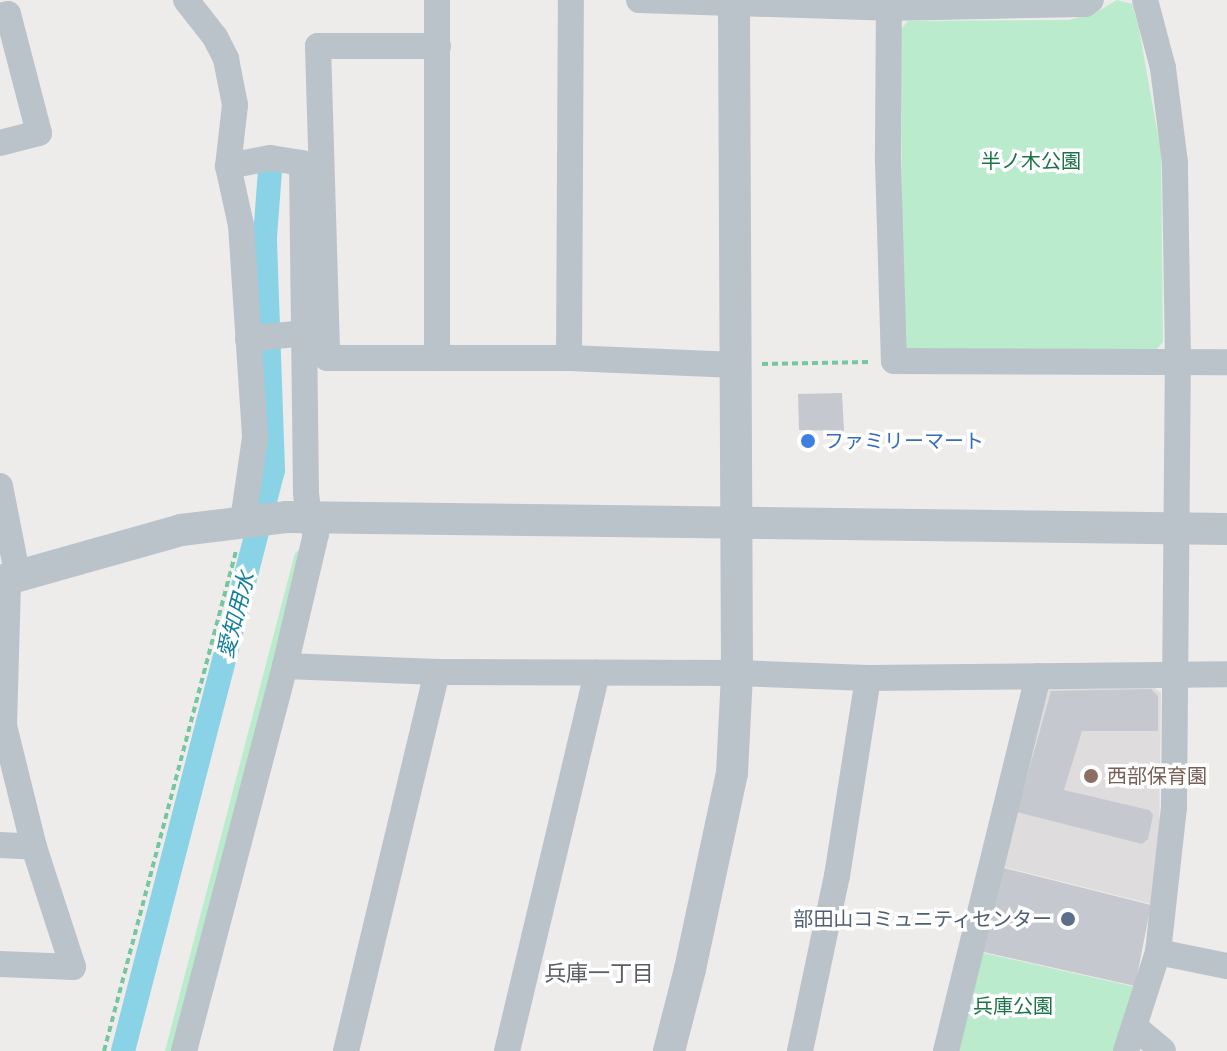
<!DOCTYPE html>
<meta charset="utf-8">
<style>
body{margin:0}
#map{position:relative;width:1227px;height:1051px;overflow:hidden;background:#eeebeb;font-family:Raleway,"Noto Sans JP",sans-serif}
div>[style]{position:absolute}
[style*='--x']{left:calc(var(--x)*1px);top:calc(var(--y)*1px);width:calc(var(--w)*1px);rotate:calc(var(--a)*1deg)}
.education>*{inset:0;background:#dfdcdd}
.green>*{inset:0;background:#baebcd}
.canal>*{height:24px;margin:-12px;padding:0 12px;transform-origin:12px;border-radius:12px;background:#8ad2e6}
.building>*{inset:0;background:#c5c8ce}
.path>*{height:4px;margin-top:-2px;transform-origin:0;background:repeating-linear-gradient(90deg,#75c79f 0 6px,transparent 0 10px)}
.minor>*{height:26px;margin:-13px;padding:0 13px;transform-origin:13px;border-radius:13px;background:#bac3ca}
.tertiary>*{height:32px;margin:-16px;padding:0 16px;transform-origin:16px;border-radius:16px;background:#bac3ca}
.dots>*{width:22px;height:22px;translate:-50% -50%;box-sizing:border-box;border:4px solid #fff;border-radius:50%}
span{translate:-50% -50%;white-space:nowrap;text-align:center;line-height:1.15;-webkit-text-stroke:7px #fff;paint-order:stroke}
.park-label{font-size:20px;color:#1b7448}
.shop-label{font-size:20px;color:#366cbe}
.left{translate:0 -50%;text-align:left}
.education-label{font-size:20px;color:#785e54}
.service-label{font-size:20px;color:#4e5e75}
.right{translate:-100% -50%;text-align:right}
.water-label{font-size:22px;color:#137f9c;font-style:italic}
.neighbourhood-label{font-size:22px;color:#595c60}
</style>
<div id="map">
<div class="education">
<i style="clip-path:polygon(1050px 684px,1152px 686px,1161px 693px,1159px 847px,1151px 904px,1000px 866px,1040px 694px)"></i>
</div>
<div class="green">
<i style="clip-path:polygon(1117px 0,1132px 4px,1139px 29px,1161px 152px,1163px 342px,1154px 352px,908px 351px,902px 344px,901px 29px,908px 21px,1069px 20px,1095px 13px)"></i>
<i style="clip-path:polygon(304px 546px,172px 1051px,165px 1051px,295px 553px)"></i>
<i style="clip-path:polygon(979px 952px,1135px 987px,1114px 1051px,955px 1051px)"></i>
</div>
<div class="canal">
<i style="--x:123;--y:1051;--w:600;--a:-75.52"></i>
<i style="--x:273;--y:470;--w:233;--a:-92"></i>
<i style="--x:265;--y:237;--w:67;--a:-85.7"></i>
</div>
<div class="building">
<i style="clip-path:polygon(842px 393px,844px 431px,799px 430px,798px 394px)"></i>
<i style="clip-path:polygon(1151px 689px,1158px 696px,1158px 731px,1082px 731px,1064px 790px,1149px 810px,1153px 815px,1148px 839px,1142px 844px,1017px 812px,1051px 691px)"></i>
<i style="clip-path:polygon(1000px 867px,1151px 905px,1135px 986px,979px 951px)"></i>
</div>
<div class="path">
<i style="--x:762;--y:364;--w:107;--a:-1.1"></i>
<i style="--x:104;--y:1051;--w:517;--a:-75.21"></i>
</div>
<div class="minor">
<i style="--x:186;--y:0;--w:47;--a:51.9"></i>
<i style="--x:215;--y:37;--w:25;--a:63"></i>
<i style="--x:226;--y:59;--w:47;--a:78.9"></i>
<i style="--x:235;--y:105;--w:61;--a:96.5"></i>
<i style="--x:228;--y:166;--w:60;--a:77.6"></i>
<i style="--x:241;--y:225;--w:213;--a:86.2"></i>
<i style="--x:255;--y:438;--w:83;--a:98.3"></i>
<i style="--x:639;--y:0;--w:250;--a:1.8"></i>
<i style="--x:889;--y:8;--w:196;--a:-1.2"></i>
<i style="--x:1085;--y:4;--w:7;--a:-34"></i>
<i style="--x:889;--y:0;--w:162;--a:90.4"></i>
<i style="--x:888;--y:162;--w:199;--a:88.3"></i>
<i style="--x:894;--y:361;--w:333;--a:0.2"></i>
<i style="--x:0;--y:16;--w:8;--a:-14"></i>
<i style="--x:8;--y:14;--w:123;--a:75.4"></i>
<i style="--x:39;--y:133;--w:40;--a:165.6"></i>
<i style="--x:438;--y:46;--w:120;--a:180"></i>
<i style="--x:318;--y:46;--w:312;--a:88.3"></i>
<i style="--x:327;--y:358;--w:242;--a:0"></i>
<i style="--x:569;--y:358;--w:167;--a:2.4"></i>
<i style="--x:248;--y:339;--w:56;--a:-6.1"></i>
<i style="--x:437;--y:357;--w:357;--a:-90"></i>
<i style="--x:569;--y:358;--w:358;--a:-89.7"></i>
<i style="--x:0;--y:486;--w:94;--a:78.9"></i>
<i style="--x:285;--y:666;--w:152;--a:2.3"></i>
<i style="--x:437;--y:672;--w:300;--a:0.2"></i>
<i style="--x:737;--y:673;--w:131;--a:2.2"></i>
<i style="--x:868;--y:678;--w:359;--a:-0.6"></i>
<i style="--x:0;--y:845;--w:34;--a:3"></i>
<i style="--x:1158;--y:952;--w:70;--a:11.5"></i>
<i style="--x:0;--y:964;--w:73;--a:2.4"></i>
<i style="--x:73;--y:967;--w:126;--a:-108"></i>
<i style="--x:34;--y:847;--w:125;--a:-103.9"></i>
<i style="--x:4;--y:726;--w:146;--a:-88.4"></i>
<i style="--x:1136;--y:1028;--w:35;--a:40"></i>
<i style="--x:184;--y:1051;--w:398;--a:-75.3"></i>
<i style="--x:285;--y:666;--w:136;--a:-76.8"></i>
<i style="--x:316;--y:534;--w:17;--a:-114"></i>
<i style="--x:309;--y:518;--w:26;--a:-97"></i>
<i style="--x:306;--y:492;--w:329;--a:-90.7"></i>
<i style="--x:302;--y:163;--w:32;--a:-171"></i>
<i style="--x:270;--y:158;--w:43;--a:169.2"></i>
<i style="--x:346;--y:1051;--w:390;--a:-76.5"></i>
<i style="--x:507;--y:1051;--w:389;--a:-76.6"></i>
<i style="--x:800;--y:1051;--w:179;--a:-78.1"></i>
<i style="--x:837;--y:876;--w:200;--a:-81.1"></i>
<i style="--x:946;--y:1051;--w:386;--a:-76.2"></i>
<i style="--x:1126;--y:1051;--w:104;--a:-72.1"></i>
<i style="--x:1158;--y:952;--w:145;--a:-83.7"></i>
<i style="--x:1174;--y:808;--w:446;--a:-89.5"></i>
<i style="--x:1178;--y:362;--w:199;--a:-90.9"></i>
<i style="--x:1175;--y:163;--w:96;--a:-97.2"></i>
<i style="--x:1163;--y:68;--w:70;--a:-104.8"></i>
</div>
<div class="tertiary">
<i style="--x:0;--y:581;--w:188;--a:-15.7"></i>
<i style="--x:181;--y:530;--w:107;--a:-7"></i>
<i style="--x:287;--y:517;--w:940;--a:0.73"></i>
<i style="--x:669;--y:1051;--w:85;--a:-75.6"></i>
<i style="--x:690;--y:969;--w:200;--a:-77.9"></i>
<i style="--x:732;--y:773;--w:100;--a:-87.1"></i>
<i style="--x:737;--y:673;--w:673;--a:-90.26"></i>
</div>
<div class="dots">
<i style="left:808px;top:441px;background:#3f7fe0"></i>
<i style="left:1091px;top:776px;background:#8d6e63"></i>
<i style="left:1068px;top:919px;background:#5c6f8a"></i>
</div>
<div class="park-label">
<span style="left:1031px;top:161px">半ノ木公園</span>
<span style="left:1013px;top:1006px">兵庫公園</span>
</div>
<div class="shop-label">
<span class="left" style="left:824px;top:441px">ファミリーマート</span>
</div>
<div class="education-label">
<span class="left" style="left:1107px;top:776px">西部保育園</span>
</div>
<div class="service-label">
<span class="right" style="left:1052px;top:919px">部田山コミュニティセンター</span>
</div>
<div class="water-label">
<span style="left:236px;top:615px;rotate:-75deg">愛知用水</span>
</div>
<div class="neighbourhood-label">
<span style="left:599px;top:974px">兵庫一丁目</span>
</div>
</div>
